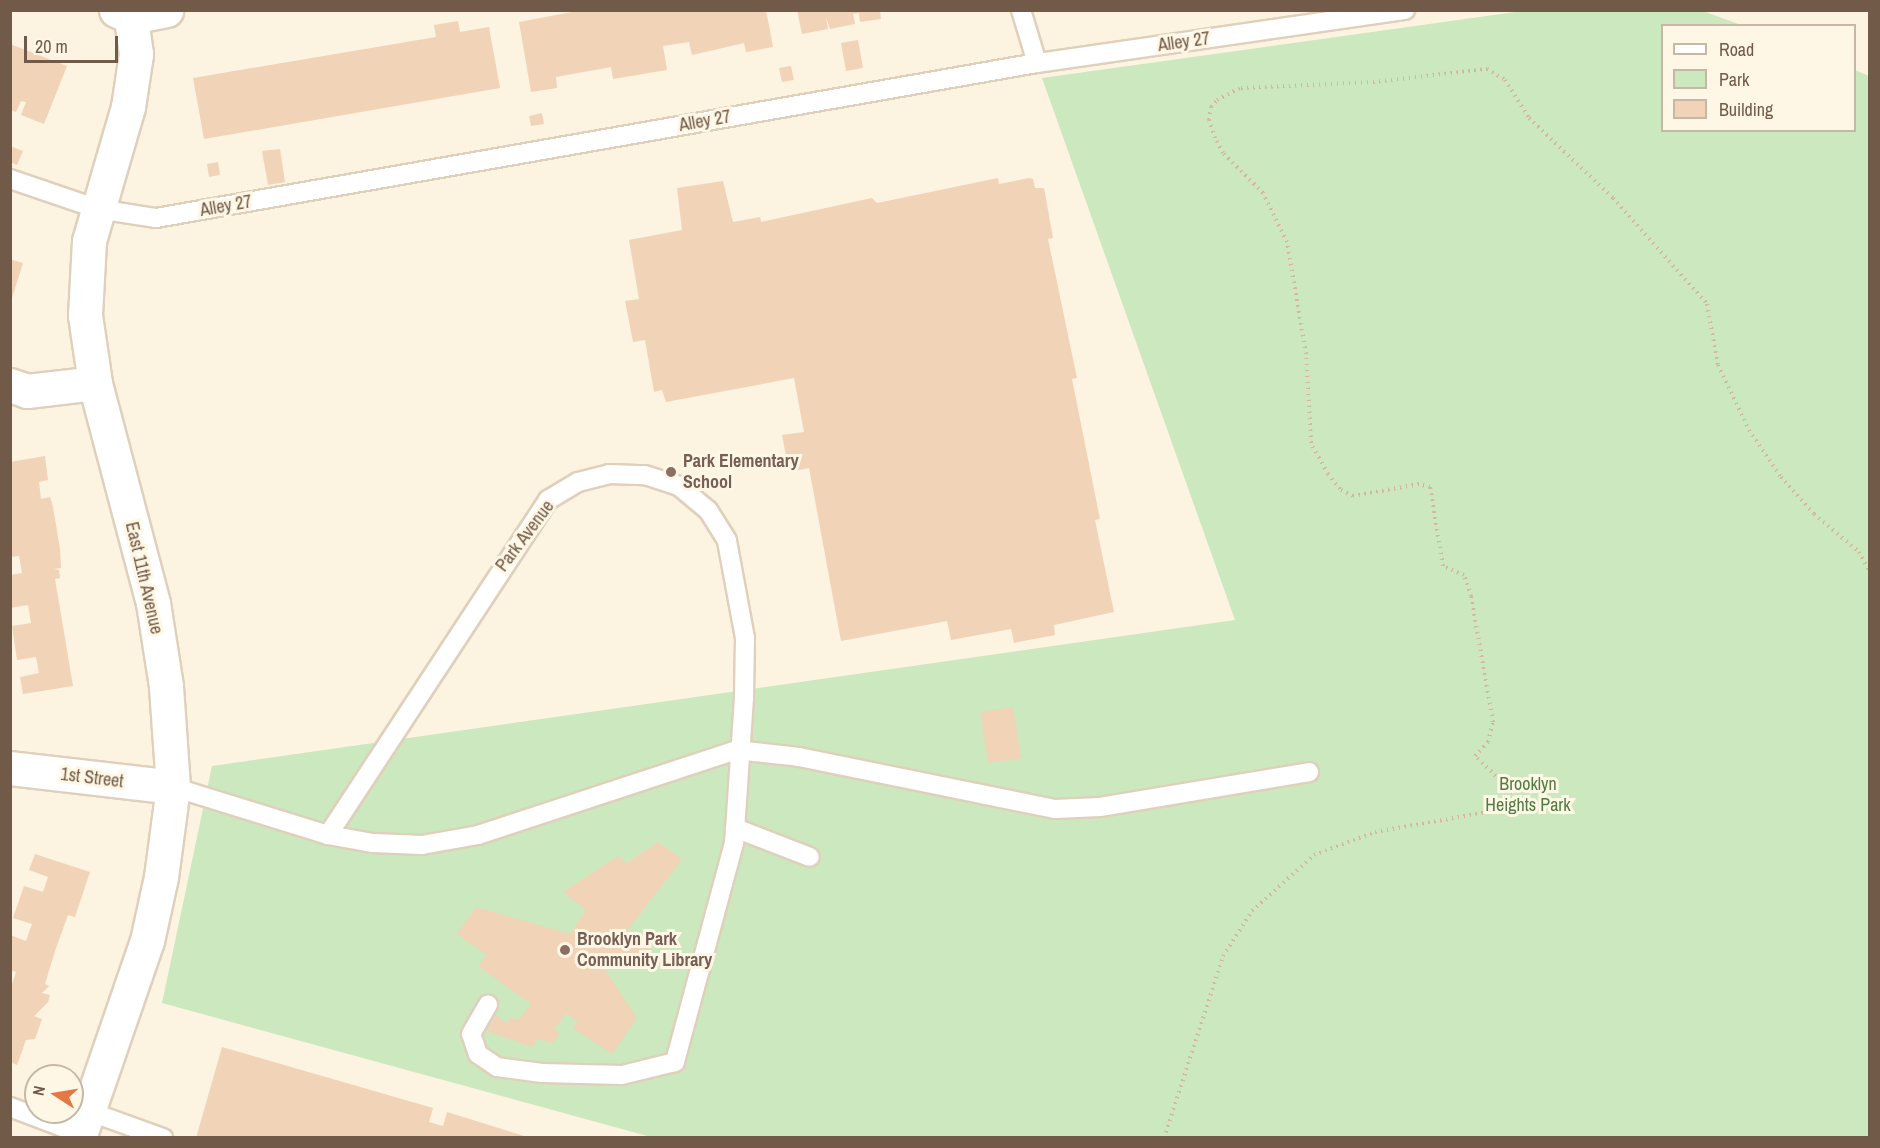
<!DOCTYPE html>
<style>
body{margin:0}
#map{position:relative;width:1880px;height:1148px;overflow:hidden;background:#fcf3e0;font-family:"Archivo Narrow",sans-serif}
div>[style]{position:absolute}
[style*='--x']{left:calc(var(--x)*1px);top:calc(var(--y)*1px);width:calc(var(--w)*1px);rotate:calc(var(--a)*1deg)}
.green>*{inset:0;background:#cce8bf}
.building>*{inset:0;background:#f1d3b8}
.path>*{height:4px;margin-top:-2px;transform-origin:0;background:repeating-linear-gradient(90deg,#d5b79b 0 1.5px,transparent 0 6px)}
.roads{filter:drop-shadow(2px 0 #dfd0bc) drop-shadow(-2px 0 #dfd0bc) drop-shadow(0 2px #dfd0bc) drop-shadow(0 -2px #dfd0bc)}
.lane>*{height:18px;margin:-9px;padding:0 9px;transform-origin:9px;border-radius:9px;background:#fff}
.street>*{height:33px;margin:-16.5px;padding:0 16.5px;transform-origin:16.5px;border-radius:16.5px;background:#fff}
.dots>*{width:16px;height:16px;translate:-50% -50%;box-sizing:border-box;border:3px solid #fff7e5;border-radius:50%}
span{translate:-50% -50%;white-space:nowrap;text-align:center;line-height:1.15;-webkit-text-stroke:6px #fff7e5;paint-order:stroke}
.street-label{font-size:18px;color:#725a48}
.education-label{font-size:18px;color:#785e54;font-weight:700}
.left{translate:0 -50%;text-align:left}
.park-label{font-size:18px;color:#4f7d42}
.frame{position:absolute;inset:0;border:12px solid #725a48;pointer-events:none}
.legend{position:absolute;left:1661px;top:24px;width:195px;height:108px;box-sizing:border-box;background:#fff7e5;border:2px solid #c7b8a6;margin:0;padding:8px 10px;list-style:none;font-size:18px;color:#725a48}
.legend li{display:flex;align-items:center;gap:12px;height:30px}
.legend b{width:30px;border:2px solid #c7b8a6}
.north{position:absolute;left:24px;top:1064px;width:60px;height:60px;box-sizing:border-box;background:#fff7e5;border:2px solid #c7b8a6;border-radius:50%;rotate:282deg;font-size:16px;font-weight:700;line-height:24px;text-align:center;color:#725a48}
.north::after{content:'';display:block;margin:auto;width:21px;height:27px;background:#e57745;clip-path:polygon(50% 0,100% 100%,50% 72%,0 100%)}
.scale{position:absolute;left:24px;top:36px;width:94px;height:27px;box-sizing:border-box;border:3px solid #725a48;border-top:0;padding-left:8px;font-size:18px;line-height:21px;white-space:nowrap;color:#725a48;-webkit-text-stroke:4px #fff7e5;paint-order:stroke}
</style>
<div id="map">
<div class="green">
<i style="clip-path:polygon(1529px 10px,1703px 11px,1741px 25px,1662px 26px,1662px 130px,1854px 130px,1855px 70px,1869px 76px,1869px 1137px,651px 1137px,162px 1003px,212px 766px,1235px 620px,1042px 78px)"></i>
</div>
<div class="building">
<i style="clip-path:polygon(582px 10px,766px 10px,773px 47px,746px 52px,744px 43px,692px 55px,689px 42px,663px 46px,667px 70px,613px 79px,611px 67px,606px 68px,556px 77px,557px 88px,531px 92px,519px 22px)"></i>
<i style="clip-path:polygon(797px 10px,880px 10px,881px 19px,860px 22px,859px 13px,853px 14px,855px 24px,830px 29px,826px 17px,828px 29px,802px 34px)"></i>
<i style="clip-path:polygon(458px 21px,460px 32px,489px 27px,500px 88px,204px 139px,193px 78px,436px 37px,434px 25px)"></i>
<i style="clip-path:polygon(858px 40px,863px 68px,846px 71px,841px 43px)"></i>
<i style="clip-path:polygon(10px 44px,67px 66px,44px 124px,21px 115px,26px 102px,21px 101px,16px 112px,10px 110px)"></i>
<i style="clip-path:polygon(791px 66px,794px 80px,782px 82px,779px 68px)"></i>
<i style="clip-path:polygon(542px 113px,544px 124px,531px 126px,529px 116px)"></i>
<i style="clip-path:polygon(10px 146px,23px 151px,17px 165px,10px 162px)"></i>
<i style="clip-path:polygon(280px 149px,285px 182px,268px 185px,262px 151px)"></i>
<i style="clip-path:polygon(218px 162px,220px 175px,209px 177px,207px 164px)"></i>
<i style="clip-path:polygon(998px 178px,999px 184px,1029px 178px,1033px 179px,1035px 188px,1044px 188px,1053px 238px,1048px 239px,1077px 378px,1072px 379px,1100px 519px,1095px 520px,1114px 612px,1054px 625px,1055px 635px,1014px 643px,1011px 629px,951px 640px,947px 621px,841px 641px,809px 468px,789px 472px,782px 435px,804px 432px,794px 378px,666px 402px,662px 390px,654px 392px,645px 340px,633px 342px,625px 301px,639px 299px,629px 240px,682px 230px,677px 188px,723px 181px,733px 222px,760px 217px,761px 222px,872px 198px,877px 203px)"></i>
<i style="clip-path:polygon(10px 259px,23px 263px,11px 301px,10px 301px)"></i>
<i style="clip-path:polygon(45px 456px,48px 480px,39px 482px,41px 499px,50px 497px,53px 507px,60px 549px,61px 568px,54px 569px,59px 570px,60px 578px,55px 579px,73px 686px,23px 694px,20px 677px,39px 673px,36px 657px,17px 660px,12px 626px,31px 623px,28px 605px,10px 608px,10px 575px,22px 573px,19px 556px,10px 557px,10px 462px)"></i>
<i style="clip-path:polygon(1013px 707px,1021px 758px,988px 763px,980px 712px)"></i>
<i style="clip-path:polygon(658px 842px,682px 859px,623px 936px,652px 944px,646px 967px,606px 956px,603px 966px,637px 1018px,612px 1054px,573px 1028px,578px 1022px,566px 1013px,554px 1030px,560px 1032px,553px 1043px,538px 1039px,532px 1047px,487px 1031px,492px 1013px,507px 1023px,511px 1017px,519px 1020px,531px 1004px,478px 966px,487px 955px,457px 934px,476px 907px,570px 934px,586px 910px,563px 892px,618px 856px,627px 863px)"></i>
<i style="clip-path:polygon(35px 854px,90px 872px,75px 917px,68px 915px,55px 951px,45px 984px,49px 986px,42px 993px,50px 995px,48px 1002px,34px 1016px,42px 1019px,35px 1039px,26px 1040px,17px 1065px,10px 1062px,10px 990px,16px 972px,10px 970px,10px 935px,26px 941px,32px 924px,13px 918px,24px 886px,43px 892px,48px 877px,29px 870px)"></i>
<i style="clip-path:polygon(222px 1047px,433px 1108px,429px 1122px,443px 1126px,447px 1112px,531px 1138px,196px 1138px)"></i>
</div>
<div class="path">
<i style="--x:1164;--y:1138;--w:191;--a:-72"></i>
<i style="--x:1223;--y:956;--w:54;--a:-57.2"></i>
<i style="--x:1252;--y:911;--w:84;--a:-42.1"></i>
<i style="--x:1314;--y:855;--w:65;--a:-20.7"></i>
<i style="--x:1375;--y:832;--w:153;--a:-10.1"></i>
<i style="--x:1526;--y:805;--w:71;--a:-136.1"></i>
<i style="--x:1475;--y:756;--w:19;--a:-47"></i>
<i style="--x:1488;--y:742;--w:21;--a:-76"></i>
<i style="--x:1493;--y:722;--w:128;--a:-99.9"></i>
<i style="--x:1471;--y:596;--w:22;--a:-108"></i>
<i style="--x:1464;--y:575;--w:23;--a:-157"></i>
<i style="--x:1443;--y:566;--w:80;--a:-99.3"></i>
<i style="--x:1430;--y:487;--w:11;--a:-165"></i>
<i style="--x:1419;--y:484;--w:67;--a:169.7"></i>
<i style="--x:1353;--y:496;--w:15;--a:-152"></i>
<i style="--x:1340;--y:489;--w:19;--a:-129"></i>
<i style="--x:1328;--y:474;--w:35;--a:-119"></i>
<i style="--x:1311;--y:443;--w:89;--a:-93.2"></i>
<i style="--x:1306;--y:354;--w:114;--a:-99.6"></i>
<i style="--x:1287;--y:242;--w:55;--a:-116.1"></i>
<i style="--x:1263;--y:193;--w:57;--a:-135"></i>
<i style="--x:1223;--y:153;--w:17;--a:-118"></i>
<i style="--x:1215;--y:138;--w:19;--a:-108"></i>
<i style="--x:1209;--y:120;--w:13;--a:-81"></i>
<i style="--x:1211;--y:107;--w:9;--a:-49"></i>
<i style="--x:1217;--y:100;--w:27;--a:-27"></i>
<i style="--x:1241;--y:88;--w:132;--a:-2.6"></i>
<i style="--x:1373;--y:82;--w:115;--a:-6.5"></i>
<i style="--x:1487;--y:69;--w:21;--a:31"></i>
<i style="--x:1505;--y:80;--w:45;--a:57.7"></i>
<i style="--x:1529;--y:118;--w:116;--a:43.6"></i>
<i style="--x:1613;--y:198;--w:142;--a:48.4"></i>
<i style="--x:1707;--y:304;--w:62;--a:79.8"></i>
<i style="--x:1718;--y:365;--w:72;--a:64.5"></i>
<i style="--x:1749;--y:430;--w:57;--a:55.8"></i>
<i style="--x:1781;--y:477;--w:50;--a:48.3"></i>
<i style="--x:1814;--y:514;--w:59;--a:40.2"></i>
<i style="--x:1859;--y:552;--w:23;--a:61"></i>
</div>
<div class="roads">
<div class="lane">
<i style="--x:1021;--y:10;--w:55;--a:73.2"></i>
<i style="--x:10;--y:179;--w:93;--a:18.8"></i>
<i style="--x:98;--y:209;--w:59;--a:8.8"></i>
<i style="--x:156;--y:218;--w:895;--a:-9.98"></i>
<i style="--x:1037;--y:63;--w:372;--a:-8.2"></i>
<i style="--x:173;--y:787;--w:162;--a:17.2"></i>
<i style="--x:328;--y:835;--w:46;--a:10.1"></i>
<i style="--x:373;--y:843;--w:49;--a:2.3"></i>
<i style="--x:422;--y:845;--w:57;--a:-10.1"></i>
<i style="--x:478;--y:835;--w:273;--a:-18.2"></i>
<i style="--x:737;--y:750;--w:62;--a:6.4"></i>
<i style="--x:799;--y:757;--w:261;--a:11.5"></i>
<i style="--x:1055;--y:809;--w:45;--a:-2.5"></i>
<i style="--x:1100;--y:807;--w:212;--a:-9.5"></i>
<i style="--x:735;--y:828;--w:80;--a:21.1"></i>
<i style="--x:328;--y:835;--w:401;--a:-56.7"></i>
<i style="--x:548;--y:500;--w:35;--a:-31"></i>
<i style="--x:578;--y:482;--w:32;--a:-14"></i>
<i style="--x:609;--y:474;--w:36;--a:2"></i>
<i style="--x:645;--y:475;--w:36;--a:18"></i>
<i style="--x:679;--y:486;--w:38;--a:40"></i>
<i style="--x:708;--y:510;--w:36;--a:58"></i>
<i style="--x:727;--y:541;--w:99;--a:79.5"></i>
<i style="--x:745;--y:638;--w:60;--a:91"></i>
<i style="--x:744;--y:698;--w:145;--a:93.9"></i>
<i style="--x:734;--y:843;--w:227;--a:105.1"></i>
<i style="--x:675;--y:1062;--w:55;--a:166.2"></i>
<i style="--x:622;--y:1075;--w:80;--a:-178.6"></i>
<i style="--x:542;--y:1073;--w:45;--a:-172.4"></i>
<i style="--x:497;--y:1067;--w:23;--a:-146"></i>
<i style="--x:478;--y:1054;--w:21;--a:-109"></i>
<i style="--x:471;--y:1034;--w:34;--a:-60"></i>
<i style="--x:10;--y:1107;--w:76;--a:20.8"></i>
<i style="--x:88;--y:1111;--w:80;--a:19.8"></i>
</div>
<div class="street">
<i style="--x:116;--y:10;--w:17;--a:25"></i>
<i style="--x:131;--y:17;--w:36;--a:-11"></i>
<i style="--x:10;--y:385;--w:18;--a:19"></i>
<i style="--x:27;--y:391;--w:68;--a:-6.7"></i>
<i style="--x:10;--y:768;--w:164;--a:6.6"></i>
<i style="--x:79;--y:1138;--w:208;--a:-71"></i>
<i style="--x:147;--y:941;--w:66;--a:-77.7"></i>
<i style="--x:161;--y:877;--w:91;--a:-82.4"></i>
<i style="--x:173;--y:787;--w:101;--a:-94"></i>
<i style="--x:166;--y:686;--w:84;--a:-98.9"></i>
<i style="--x:153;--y:603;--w:228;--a:-104.8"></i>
<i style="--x:95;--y:383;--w:69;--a:-98.4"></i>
<i style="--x:85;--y:315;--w:74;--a:-86.9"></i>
<i style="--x:89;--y:241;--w:140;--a:-73.8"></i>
<i style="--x:128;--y:107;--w:54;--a:-81.4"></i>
<i style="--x:136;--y:54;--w:37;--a:-98"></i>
</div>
</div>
<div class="dots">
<i style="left:671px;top:472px;background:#8d6e63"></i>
<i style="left:565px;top:950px;background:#8d6e63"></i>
</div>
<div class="street-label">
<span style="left:1184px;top:42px;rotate:-8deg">Alley 27</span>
<span style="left:705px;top:121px;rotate:-10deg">Alley 27</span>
<span style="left:226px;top:206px;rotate:-10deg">Alley 27</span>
<span style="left:525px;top:536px;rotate:-53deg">Park Avenue</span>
<span style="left:144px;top:578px;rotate:77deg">East 11th Avenue</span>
<span style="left:92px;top:778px;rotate:7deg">1st Street</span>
</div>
<div class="education-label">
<span class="left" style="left:683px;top:472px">Park Elementary<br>School</span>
<span class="left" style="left:577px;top:950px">Brooklyn Park<br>Community Library</span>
</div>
<div class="park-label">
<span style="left:1528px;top:795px">Brooklyn<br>Heights Park</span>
</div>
<div class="frame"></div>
<ul class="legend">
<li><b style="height:8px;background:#fff"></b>Road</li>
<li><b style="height:16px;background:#cce8bf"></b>Park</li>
<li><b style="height:16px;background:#f1d3b8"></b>Building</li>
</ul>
<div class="north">N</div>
<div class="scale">20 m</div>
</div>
